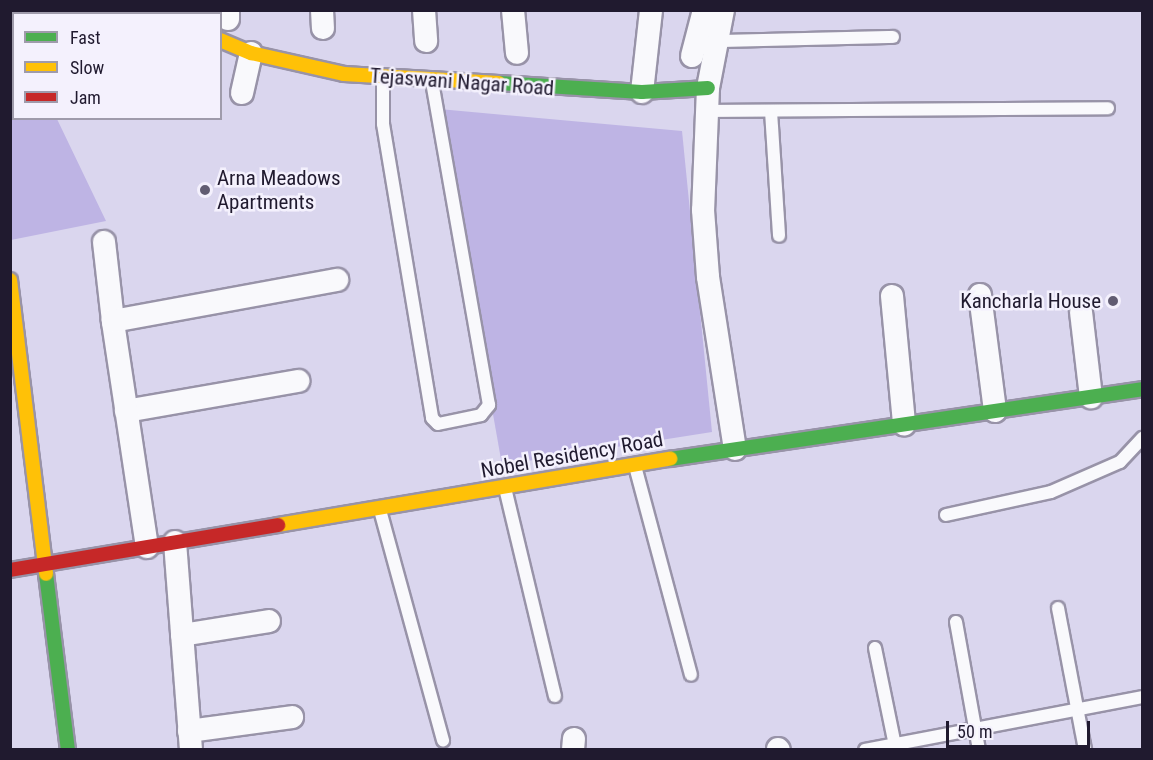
<!DOCTYPE html>
<style>
body{margin:0}
#map{position:relative;width:1153px;height:760px;overflow:hidden;background:#dad6ee;font-family:"Roboto Condensed",sans-serif}
div>[style]{position:absolute}
[style*='--x']{left:calc(var(--x)*1px);top:calc(var(--y)*1px);width:calc(var(--w)*1px);rotate:calc(var(--a)*1deg)}
.green>*{inset:0;background:#beb4e4}
.roads{filter:drop-shadow(2px 0 #9893a8) drop-shadow(-2px 0 #9893a8) drop-shadow(0 2px #9893a8) drop-shadow(0 -2px #9893a8)}
.lane>*{height:12px;margin:-6px;padding:0 6px;transform-origin:6px;border-radius:6px;background:#f9f9fc}
.street>*{height:22px;margin:-11px;padding:0 11px;transform-origin:11px;border-radius:11px;background:#f9f9fc}
.fast>*{height:14px;margin:-7px;padding:0 7px;transform-origin:7px;border-radius:7px;background:#4caf50}
.slow>*{height:14px;margin:-7px;padding:0 7px;transform-origin:7px;border-radius:7px;background:#ffc107}
.jam>*{height:14px;margin:-7px;padding:0 7px;transform-origin:7px;border-radius:7px;background:#c62828}
.dots>*{width:16px;height:16px;translate:-50% -50%;box-sizing:border-box;border:3px solid #f4f1fd;border-radius:50%}
span{translate:-50% -50%;white-space:nowrap;text-align:center;line-height:1.15;-webkit-text-stroke:5px #f4f1fd;paint-order:stroke}
.street-label{font-size:21px;color:#201a2f}
.poi-label{font-size:21px;color:#201a2f}
.left{translate:0 -50%;text-align:left}
.right{translate:-100% -50%;text-align:right}
.frame{position:absolute;inset:0;border:12px solid #201a2f;pointer-events:none}
.legend{position:absolute;left:12px;top:12px;width:210px;height:108px;box-sizing:border-box;background:#f4f1fd;border:2px solid #9f9bab;margin:0;padding:8px 10px;list-style:none;font-size:18px;color:#201a2f}
.legend li{display:flex;align-items:center;gap:12px;height:30px}
.legend b{width:30px;border:2px solid #9f9bab}
.scale{position:absolute;left:946px;top:721px;width:144px;height:27px;box-sizing:border-box;border:3px solid #201a2f;border-top:0;padding-left:8px;font-size:18px;line-height:21px;white-space:nowrap;color:#201a2f;-webkit-text-stroke:4px #f4f1fd;paint-order:stroke}
</style>
<div id="map">
<div class="green">
<i style="clip-path:polygon(11px 21px,14px 118px,57px 119px,106px 221px,11px 240px)"></i>
<i style="clip-path:polygon(439px 109px,682px 131px,712px 432px,502px 465px)"></i>
</div>
<div class="roads">
<div class="lane">
<i style="--x:717;--y:41;--w:176;--a:-1.3"></i>
<i style="--x:383;--y:77;--w:47;--a:90"></i>
<i style="--x:383;--y:124;--w:298;--a:80.5"></i>
<i style="--x:432;--y:418;--w:8;--a:45"></i>
<i style="--x:438;--y:424;--w:44;--a:-11.8"></i>
<i style="--x:481;--y:415;--w:13;--a:-51"></i>
<i style="--x:489;--y:405;--w:329;--a:-100"></i>
<i style="--x:707;--y:111;--w:401;--a:-0.4"></i>
<i style="--x:771;--y:111;--w:125;--a:86.3"></i>
<i style="--x:635;--y:466;--w:216;--a:75"></i>
<i style="--x:505;--y:488;--w:214;--a:76.5"></i>
<i style="--x:380;--y:510;--w:239;--a:74.7"></i>
<i style="--x:946;--y:515;--w:107;--a:-12.4"></i>
<i style="--x:1051;--y:492;--w:75;--a:-23.5"></i>
<i style="--x:1120;--y:462;--w:33;--a:-47"></i>
<i style="--x:1058;--y:608;--w:145;--a:79.2"></i>
<i style="--x:956;--y:622;--w:130;--a:79.8"></i>
<i style="--x:875;--y:648;--w:104;--a:78.4"></i>
<i style="--x:865;--y:750;--w:282;--a:-10.8"></i>
</div>
<div class="street">
<i style="--x:167;--y:10;--w:5;--a:53"></i>
<i style="--x:228;--y:10;--w:9;--a:90"></i>
<i style="--x:322;--y:10;--w:18;--a:87"></i>
<i style="--x:424;--y:10;--w:31;--a:86"></i>
<i style="--x:513;--y:10;--w:43;--a:84.7"></i>
<i style="--x:723;--y:10;--w:79;--a:100.9"></i>
<i style="--x:708;--y:88;--w:122;--a:92.3"></i>
<i style="--x:703;--y:210;--w:67;--a:85.7"></i>
<i style="--x:708;--y:277;--w:174;--a:81.1"></i>
<i style="--x:692;--y:56;--w:48;--a:-75.4"></i>
<i style="--x:642;--y:92;--w:82;--a:-83.7"></i>
<i style="--x:242;--y:93;--w:41;--a:-77.3"></i>
<i style="--x:104;--y:242;--w:80;--a:83.5"></i>
<i style="--x:980;--y:295;--w:117;--a:82.6"></i>
<i style="--x:892;--y:296;--w:129;--a:84.6"></i>
<i style="--x:1081;--y:312;--w:86;--a:83.3"></i>
<i style="--x:126;--y:411;--w:175;--a:-9.9"></i>
<i style="--x:175;--y:542;--w:209;--a:85.6"></i>
<i style="--x:147;--y:547;--w:229;--a:-98.6"></i>
<i style="--x:113;--y:321;--w:228;--a:-10.4"></i>
<i style="--x:182;--y:635;--w:88;--a:-9.1"></i>
<i style="--x:189;--y:731;--w:104;--a:-7.7"></i>
<i style="--x:778;--y:749;--w:1;--a:45"></i>
<i style="--x:573;--y:750;--w:11;--a:-85"></i>
</div>
<div class="fast">
<i style="--x:499;--y:83;--w:143;--a:3.6"></i>
<i style="--x:642;--y:92;--w:66;--a:-3.5"></i>
<i style="--x:670;--y:459;--w:477;--a:-8.4"></i>
<i style="--x:46;--y:574;--w:177;--a:82.9"></i>
</div>
<div class="slow">
<i style="--x:220;--y:40;--w:34;--a:23"></i>
<i style="--x:251;--y:53;--w:95;--a:12.7"></i>
<i style="--x:344;--y:74;--w:155;--a:3.3"></i>
<i style="--x:10;--y:280;--w:296;--a:83"></i>
<i style="--x:278;--y:525;--w:398;--a:-9.6"></i>
</div>
<div class="jam">
<i style="--x:10;--y:570;--w:272;--a:-9.5"></i>
</div>
</div>
<div class="dots">
<i style="left:205px;top:190px;background:#615c72"></i>
<i style="left:1113px;top:301px;background:#615c72"></i>
</div>
<div class="street-label">
<span style="left:462px;top:82px;rotate:4deg">Tejaswani Nagar Road</span>
<span style="left:572px;top:455px;rotate:-10deg">Nobel Residency Road</span>
</div>
<div class="poi-label">
<span class="left" style="left:217px;top:190px">Arna Meadows<br>Apartments</span>
<span class="right" style="left:1101px;top:301px">Kancharla House</span>
</div>
<div class="frame"></div>
<ul class="legend">
<li><b style="height:8px;background:#4caf50"></b>Fast</li>
<li><b style="height:8px;background:#ffc107"></b>Slow</li>
<li><b style="height:8px;background:#c62828"></b>Jam</li>
</ul>
<div class="scale">50 m</div>
</div>
